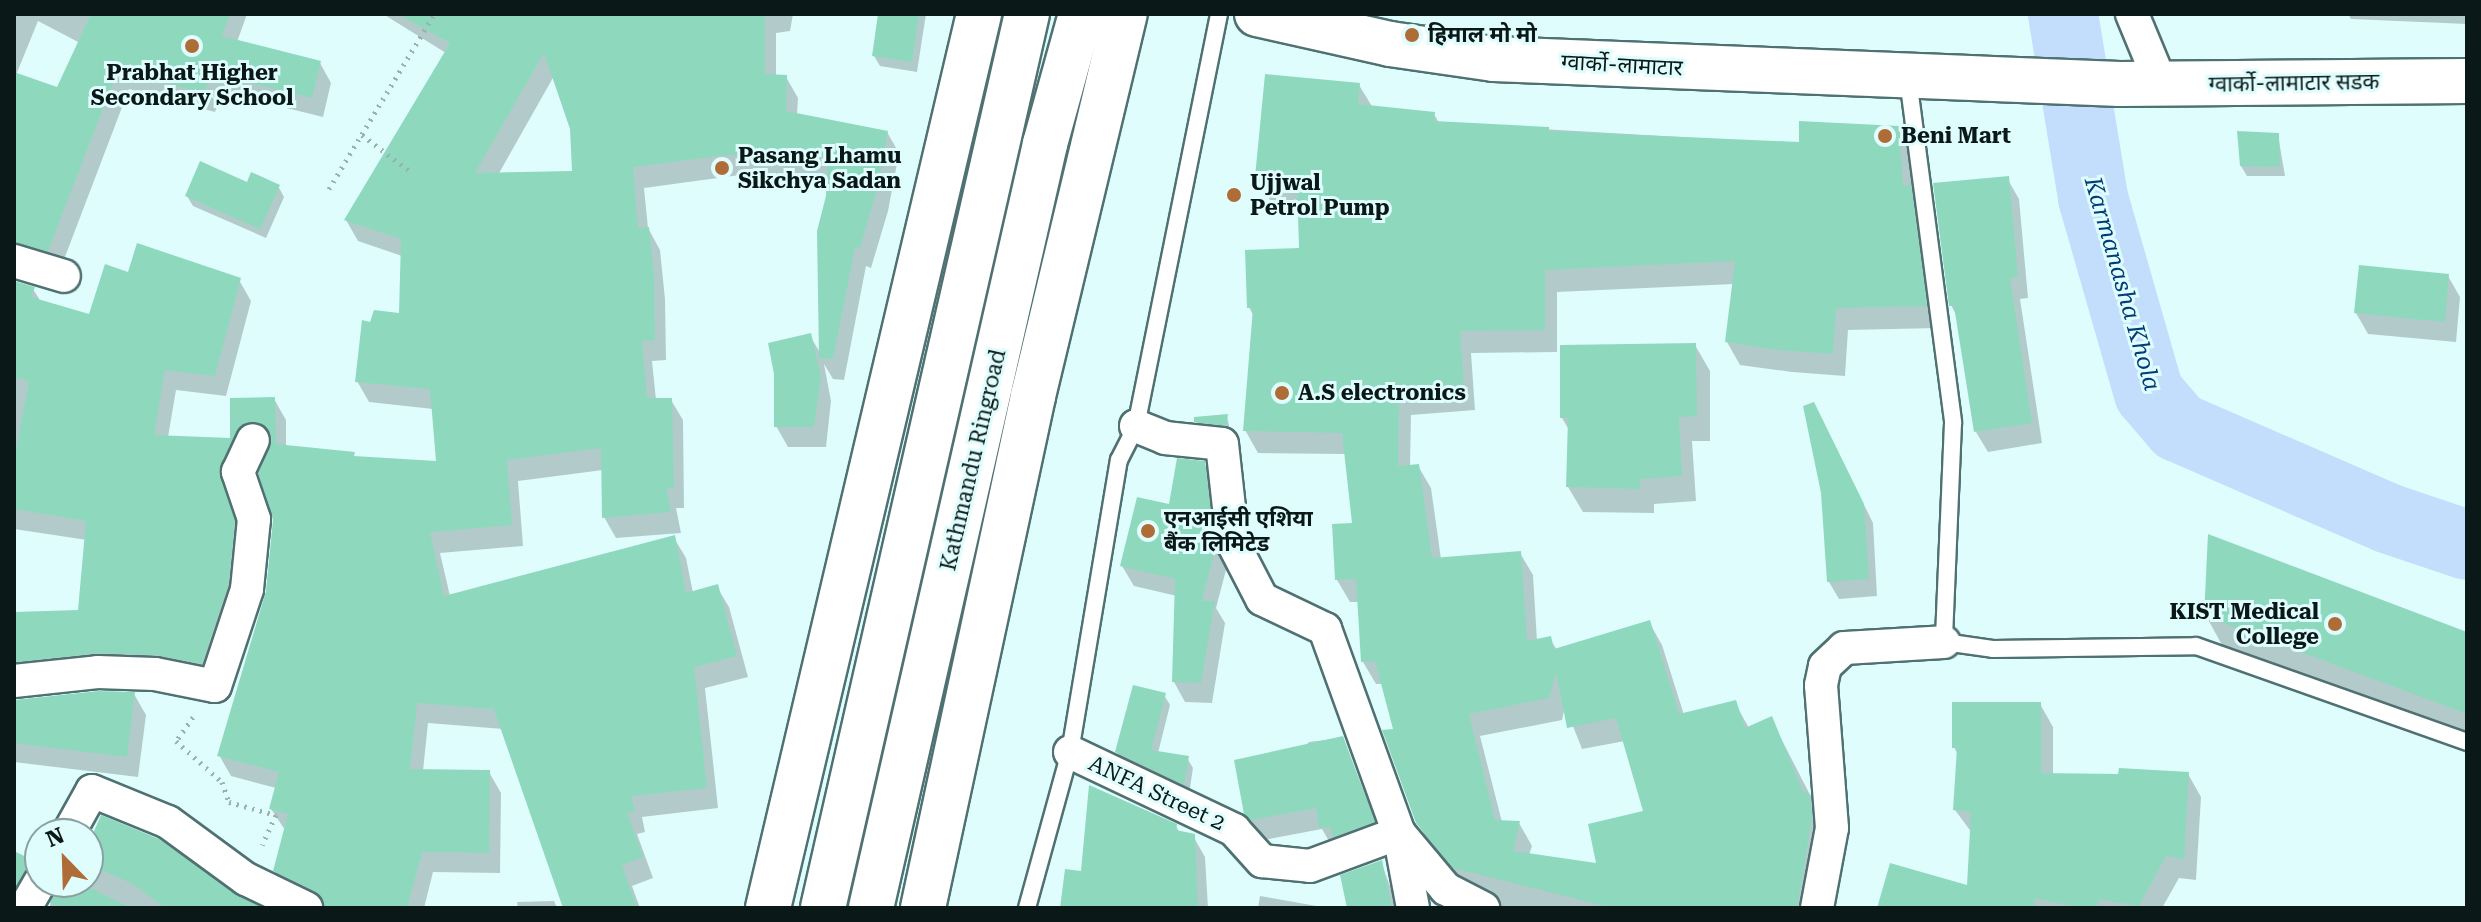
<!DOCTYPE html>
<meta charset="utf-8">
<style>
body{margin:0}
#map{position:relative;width:2481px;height:922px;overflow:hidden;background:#e0fdfd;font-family:"Roboto Serif","Noto Sans Devanagari",serif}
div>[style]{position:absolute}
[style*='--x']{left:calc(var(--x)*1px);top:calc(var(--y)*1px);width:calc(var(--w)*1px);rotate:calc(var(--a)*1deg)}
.shadow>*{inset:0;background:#0003}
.river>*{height:70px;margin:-35px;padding:0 35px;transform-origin:35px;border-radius:35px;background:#c3ddfc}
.building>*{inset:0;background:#8ed9be}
.path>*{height:5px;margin-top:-2.5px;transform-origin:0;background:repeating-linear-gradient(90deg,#99b1b1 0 2px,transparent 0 8px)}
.roads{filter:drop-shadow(2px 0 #507172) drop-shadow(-2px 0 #507172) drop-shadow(0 2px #507172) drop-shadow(0 -2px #507172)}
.lane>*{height:16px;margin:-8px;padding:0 8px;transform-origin:8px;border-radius:8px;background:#fff}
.street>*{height:32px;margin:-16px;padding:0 16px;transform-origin:16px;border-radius:16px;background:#fff}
.secondary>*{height:44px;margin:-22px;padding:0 22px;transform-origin:22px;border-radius:22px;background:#fff}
.primary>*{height:44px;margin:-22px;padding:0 22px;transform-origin:22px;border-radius:22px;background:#fff}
.highway>*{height:44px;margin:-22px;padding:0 22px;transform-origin:22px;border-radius:22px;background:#fff}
.dots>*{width:22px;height:22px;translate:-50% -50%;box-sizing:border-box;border:4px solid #e0fdfd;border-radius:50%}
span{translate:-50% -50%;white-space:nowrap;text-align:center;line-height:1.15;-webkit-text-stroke:6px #e0fdfd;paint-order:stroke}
.poi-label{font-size:22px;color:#0a1818;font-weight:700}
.left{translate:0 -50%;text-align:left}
.right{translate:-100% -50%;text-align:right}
.street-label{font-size:22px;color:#0a1818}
.water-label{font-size:24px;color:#003d77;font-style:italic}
.frame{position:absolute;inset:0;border:16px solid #0a1818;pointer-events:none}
.north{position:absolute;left:24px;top:818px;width:80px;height:80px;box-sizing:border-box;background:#e0fdfd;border:2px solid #8aa1a1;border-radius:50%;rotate:337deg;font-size:22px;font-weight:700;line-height:32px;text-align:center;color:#0a1818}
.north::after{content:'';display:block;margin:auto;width:28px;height:36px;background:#ae6c37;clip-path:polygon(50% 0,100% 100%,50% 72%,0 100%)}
</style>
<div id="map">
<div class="shadow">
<i style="clip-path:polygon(evenodd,14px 14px,247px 14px,237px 42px,320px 63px,331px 83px,323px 117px,222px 92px,215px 112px,129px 89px,60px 270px,14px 267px,14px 14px,38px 21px,80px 43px,58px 89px,16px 75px,38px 21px)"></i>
<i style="clip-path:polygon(evenodd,383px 14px,793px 14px,790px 31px,776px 33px,776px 77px,786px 77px,798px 98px,797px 115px,887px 132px,899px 153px,888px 211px,871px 268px,866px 266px,844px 380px,833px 379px,824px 364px,831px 401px,826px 447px,788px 447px,776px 426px,810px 336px,821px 354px,829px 177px,740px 175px,644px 188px,648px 228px,660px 250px,665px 299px,666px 360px,652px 361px,656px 400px,671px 400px,683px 420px,684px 508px,676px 508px,681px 533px,616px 538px,604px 517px,603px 470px,518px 481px,523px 546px,440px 553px,450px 596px,674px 538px,686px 558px,693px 593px,717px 587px,729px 607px,748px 677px,705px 688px,718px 808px,642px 817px,645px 832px,637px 834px,653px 878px,632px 886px,640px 908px,565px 908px,503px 729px,428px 723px,423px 771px,489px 772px,501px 793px,500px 873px,433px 872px,424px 908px,318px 908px,288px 892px,275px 871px,285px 830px,271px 809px,276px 788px,231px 776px,219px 755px,268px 592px,275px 520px,273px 443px,253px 445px,246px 544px,214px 684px,14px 690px,14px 615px,80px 612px,87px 540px,14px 529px,14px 281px,33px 289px,41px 302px,90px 317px,129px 274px,239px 280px,251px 301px,226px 396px,176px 390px,168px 437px,232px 440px,232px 400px,274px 399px,286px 420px,286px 447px,356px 459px,438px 463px,433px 409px,369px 402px,357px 381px,371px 325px,400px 315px,402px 256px,358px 241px,346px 220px,446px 53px,383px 14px,554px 76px,572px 129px,574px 173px,498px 175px,554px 76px)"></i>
<i style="clip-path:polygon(880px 14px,926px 14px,917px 72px,880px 66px,874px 56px)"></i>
<i style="clip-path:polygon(2348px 14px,2467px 14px,2467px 24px,2351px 19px)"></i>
<i style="clip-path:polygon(evenodd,1359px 85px,1373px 108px,1434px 114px,1439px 123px,1801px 144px,1898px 128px,1911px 150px,1938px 328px,1848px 330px,1845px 376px,1792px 372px,1740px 365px,1727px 342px,1734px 284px,1557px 292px,1557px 352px,1471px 353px,1475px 410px,1411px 415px,1410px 467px,1418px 466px,1431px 488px,1441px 559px,1520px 553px,1533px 575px,1537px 641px,1550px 639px,1557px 650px,1649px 622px,1662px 645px,1684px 715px,1735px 703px,1749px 728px,1771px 719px,1822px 818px,1815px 908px,1497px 908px,1473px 891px,1431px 846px,1418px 823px,1383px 684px,1376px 684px,1363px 662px,1359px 602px,1350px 602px,1337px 580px,1334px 526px,1354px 525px,1347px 454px,1258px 453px,1245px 430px,1254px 317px,1249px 307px,1301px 250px,1299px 202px,1270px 200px,1257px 177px,1359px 85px,1565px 706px,1582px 749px,1625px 741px,1646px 813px,1598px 865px,1529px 855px,1532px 846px,1519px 823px,1502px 822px,1480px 736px,1562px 720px,1565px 706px)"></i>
<i style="clip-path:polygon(2278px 135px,2285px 176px,2247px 176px,2241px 166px)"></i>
<i style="clip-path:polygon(2007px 178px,2019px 199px,2028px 298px,2020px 299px,2042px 443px,1988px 452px,1976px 432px,1957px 317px,1951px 305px)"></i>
<i style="clip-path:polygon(248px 185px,278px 186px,284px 197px,266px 238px,193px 206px,187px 196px)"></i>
<i style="clip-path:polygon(2448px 276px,2460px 297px,2456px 342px,2368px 334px,2356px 313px)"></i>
<i style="clip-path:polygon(1695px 345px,1710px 371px,1710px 441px,1692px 441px,1696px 501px,1654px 504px,1654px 513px,1583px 512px,1568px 487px,1569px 430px,1562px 418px)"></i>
<i style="clip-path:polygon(1227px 416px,1231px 435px,1202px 432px,1196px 421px)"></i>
<i style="clip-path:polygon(1823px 422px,1873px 523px,1877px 596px,1839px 599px,1829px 582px)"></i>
<i style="clip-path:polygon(1204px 463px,1215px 484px,1226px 570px,1216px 608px,1225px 623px,1212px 703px,1185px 702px,1174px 682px,1177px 596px,1134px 586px,1122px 566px)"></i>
<i style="clip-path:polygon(2206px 616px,2467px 634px,2467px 743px,2227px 654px)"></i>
<i style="clip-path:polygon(134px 694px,146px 715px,138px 777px,14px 762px,14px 701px)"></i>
<i style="clip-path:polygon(1164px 695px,1170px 705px,1158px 753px,1187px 758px,1193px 768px,1189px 794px,1123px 762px,1117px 752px)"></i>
<i style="clip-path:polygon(2040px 704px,2053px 727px,2053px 775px,2188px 774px,2201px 797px,2196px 880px,2179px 878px,2162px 908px,1879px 908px,1969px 888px,1972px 833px,1955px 810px,1958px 755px,1954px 747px)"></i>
<i style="clip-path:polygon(1342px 738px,1385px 843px,1333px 848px,1322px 829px,1264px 840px,1246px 813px,1309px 742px)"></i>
<i style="clip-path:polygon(1176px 826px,1180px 833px,1193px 836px,1205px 857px,1208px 908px,1062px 908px,1083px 873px)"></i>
<i style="clip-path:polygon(88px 850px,258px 908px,49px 908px,58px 882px,88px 882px)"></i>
<i style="clip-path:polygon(14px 856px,40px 869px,14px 908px)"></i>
<i style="clip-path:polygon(1381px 862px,1398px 908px,1349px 908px)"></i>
<i style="clip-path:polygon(1260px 896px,1328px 908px,1258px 908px)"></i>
<i style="clip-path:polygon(554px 901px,557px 908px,518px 908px,517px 902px)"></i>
</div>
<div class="river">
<i style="--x:2063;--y:14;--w:186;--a:80.7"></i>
<i style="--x:2093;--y:198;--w:203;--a:74"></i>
<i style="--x:2149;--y:393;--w:45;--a:49.5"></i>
<i style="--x:2178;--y:427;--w:228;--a:23.5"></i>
<i style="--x:2387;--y:518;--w:84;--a:18.6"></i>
</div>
<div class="building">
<i style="clip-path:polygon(91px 14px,230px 14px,222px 36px,321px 61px,312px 98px,211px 73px,204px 93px,118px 70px,48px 251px,14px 243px,14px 72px,57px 87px)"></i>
<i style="clip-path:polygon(evenodd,398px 14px,765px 14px,765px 74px,787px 75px,786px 111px,888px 131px,877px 189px,860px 248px,855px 247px,833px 359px,819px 358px,817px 231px,826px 196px,828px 157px,727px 155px,633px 167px,638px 228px,649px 227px,654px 276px,655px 340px,642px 341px,647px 398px,672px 398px,674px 488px,666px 488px,671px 512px,602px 518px,601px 448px,507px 460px,512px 525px,430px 532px,444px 596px,675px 535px,686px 593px,718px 584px,737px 656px,694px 667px,707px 788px,631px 796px,635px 811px,627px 813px,643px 857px,622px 865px,637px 908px,563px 908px,492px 704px,492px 709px,417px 703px,410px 769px,490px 770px,489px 853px,422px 852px,407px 908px,325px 908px,315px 891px,273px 871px,288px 814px,269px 809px,279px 772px,217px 756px,266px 591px,273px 520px,258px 473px,272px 439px,260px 423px,242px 425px,221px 465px,235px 521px,228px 585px,202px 664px,156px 655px,99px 653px,14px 662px,14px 612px,78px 610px,86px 521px,14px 509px,14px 462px,29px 381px,14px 377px,14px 281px,35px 287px,31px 297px,89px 314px,105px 264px,128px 272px,137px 243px,241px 278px,215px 376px,165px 370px,154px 435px,230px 438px,230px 398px,275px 397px,276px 444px,355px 452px,354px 456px,436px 461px,430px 389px,355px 382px,362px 320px,370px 322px,374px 310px,399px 313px,401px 239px,344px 220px,450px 43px,398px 14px,544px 53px,570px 129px,572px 171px,475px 173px,544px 53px)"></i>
<i style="clip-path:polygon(878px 14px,919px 14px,912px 62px,872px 56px)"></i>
<i style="clip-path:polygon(evenodd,1265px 74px,1360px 83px,1358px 104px,1435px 112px,1434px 121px,1549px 127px,1549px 131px,1799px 142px,1799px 121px,1899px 126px,1903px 186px,1911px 185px,1927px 306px,1836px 308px,1833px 354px,1778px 350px,1725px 342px,1735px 261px,1545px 270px,1545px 330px,1460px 331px,1464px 388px,1399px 393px,1398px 466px,1419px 464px,1432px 558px,1521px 551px,1527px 641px,1551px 636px,1554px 649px,1650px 620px,1679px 714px,1736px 700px,1745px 728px,1772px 716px,1803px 792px,1810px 794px,1812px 818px,1797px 908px,1613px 908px,1453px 868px,1416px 823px,1382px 730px,1393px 729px,1375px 661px,1361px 662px,1356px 579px,1335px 580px,1332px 524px,1352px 523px,1342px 433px,1243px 431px,1253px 308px,1247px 308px,1245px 250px,1299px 248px,1297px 181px,1255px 177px,1265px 74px,1556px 672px,1567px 728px,1616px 718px,1643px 811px,1588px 824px,1596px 863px,1513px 851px,1520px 821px,1495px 820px,1469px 714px,1549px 698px,1556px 672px)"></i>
<i style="clip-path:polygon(2237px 131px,2279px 133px,2280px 167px,2240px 166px)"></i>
<i style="clip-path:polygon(200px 161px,247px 182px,251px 172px,280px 185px,260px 229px,185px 196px)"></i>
<i style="clip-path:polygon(2009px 176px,2018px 277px,2010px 278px,2032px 423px,1974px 432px,1954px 306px,1949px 306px,1933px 183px)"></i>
<i style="clip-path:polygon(2359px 265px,2449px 274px,2445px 322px,2354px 313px)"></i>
<i style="clip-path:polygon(811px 333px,821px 377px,814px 427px,774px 427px,774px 374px,768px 343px)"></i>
<i style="clip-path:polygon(1696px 343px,1697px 416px,1679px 417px,1682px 476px,1640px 479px,1640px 489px,1566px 487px,1568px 418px,1560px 418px,1560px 345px)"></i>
<i style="clip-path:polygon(1814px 402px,1864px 504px,1869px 579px,1827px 582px,1821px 493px,1803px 406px)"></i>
<i style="clip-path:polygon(1228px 414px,1226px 426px,1194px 422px,1194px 417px)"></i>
<i style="clip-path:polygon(1177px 458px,1205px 461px,1215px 549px,1202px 601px,1215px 601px,1201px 683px,1172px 682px,1175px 579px,1120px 566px,1137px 497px,1169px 504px)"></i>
<i style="clip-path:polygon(2208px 534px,2467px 632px,2467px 714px,2204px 616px)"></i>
<i style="clip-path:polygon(1133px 685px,1166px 693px,1151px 750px,1189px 756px,1184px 785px,1115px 752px)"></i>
<i style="clip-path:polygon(99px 691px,135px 692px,127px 757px,14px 743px,14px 700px)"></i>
<i style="clip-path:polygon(1952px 702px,2041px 702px,2041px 773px,2118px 774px,2119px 768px,2189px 772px,2184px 859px,2166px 856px,2139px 906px,2099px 899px,2096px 908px,2081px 908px,2034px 898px,2034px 908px,1877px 908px,1890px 863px,1967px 885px,1971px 812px,1953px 810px,1957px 748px,1952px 748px)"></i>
<i style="clip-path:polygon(1343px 736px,1375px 822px,1333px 837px,1330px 827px,1319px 828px,1316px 808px,1251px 820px,1244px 814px,1234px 760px)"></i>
<i style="clip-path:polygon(1089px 785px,1177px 824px,1176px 830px,1195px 834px,1198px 908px,1060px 908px,1065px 869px,1081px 871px)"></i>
<i style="clip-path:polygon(101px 815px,159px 839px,262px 908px,165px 908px,133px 884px,88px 864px,88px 845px)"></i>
<i style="clip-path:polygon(14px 851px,39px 863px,24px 872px,15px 888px)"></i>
<i style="clip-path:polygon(1382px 860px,1392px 908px,1347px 908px,1340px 875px)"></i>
<i style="clip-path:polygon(59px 882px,78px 882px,131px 908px,62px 908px,50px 903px)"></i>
</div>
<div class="path">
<i style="--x:362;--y:135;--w:61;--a:37.1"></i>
<i style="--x:329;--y:189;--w:204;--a:-59"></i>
<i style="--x:193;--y:717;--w:29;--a:125"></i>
<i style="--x:176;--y:741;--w:62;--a:41.7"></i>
<i style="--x:222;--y:782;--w:21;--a:71"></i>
<i style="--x:229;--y:802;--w:49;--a:15.5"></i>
<i style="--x:276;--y:815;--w:33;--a:115"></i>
</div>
<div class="roads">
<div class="lane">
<i style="--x:1908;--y:79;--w:347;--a:82.5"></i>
<i style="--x:1953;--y:423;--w:219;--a:92.4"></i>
<i style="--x:1944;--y:642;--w:49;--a:8.1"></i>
<i style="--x:1993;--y:649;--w:203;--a:-0.8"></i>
<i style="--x:2196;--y:646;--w:288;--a:19.5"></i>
<i style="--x:1027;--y:908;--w:162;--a:-74.6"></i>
<i style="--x:1070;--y:752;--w:296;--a:-80.5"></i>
<i style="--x:1119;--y:460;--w:38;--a:-63"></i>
<i style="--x:1136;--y:426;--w:420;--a:-78.6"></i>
</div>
<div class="street">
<i style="--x:2132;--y:14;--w:76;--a:67.5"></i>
<i style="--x:14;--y:261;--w:52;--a:16.7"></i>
<i style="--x:1136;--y:426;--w:31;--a:22"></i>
<i style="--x:1165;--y:438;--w:57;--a:6"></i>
<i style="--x:1222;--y:444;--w:100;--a:83.7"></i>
<i style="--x:1233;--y:543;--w:63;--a:62.6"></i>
<i style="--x:1262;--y:599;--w:70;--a:25.5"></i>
<i style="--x:1325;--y:629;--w:217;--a:70.1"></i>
<i style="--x:1399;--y:833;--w:76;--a:79.4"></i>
<i style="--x:14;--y:681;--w:84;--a:-6.1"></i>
<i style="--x:98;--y:672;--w:57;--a:2"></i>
<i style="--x:155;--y:674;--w:61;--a:11.3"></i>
<i style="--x:215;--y:686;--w:102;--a:-71.7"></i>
<i style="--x:247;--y:589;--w:70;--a:-84.3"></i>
<i style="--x:254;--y:519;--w:50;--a:-108.8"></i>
<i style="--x:238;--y:472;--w:35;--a:-65"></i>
<i style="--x:1070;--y:752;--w:182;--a:25.4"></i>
<i style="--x:1234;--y:830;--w:42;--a:47.9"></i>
<i style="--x:1262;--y:861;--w:48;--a:5.9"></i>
<i style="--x:1310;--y:866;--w:95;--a:-20.3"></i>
<i style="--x:1399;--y:833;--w:73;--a:50"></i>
<i style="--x:1446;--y:889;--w:42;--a:27.2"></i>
<i style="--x:68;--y:834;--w:49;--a:-60.8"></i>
<i style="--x:92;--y:791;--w:82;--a:22.2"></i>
<i style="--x:168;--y:822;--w:97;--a:36.2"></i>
<i style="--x:246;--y:879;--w:67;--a:25.8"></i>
<i style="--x:25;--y:908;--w:30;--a:-60"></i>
<i style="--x:1817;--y:908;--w:81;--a:-79.4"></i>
<i style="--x:1832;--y:828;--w:143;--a:-94.4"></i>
<i style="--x:1821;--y:685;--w:19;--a:-78"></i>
<i style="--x:1825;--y:666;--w:26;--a:-43"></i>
<i style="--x:1844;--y:648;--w:100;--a:-3.4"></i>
</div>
<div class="secondary">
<i style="--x:1257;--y:14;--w:136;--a:12.7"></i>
<i style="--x:1390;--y:44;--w:105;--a:8.2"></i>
<i style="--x:1494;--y:59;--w:626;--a:2.29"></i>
<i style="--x:2120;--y:84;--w:347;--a:-0.5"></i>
</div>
<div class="primary">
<i style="--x:768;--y:908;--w:919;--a:-76.72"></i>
<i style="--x:923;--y:908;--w:524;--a:-77.87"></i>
<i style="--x:1033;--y:396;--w:393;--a:-76.5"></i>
</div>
<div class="highway">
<i style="--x:823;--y:908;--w:917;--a:-77.15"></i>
<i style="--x:871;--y:908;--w:784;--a:-77.17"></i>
<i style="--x:1045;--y:144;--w:135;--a:-74.5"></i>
</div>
</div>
<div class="dots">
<i style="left:1412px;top:35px;background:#ae6c37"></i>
<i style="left:192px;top:46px;background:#ae6c37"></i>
<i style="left:1885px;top:136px;background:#ae6c37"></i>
<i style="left:722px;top:168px;background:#ae6c37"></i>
<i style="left:1234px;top:195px;background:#ae6c37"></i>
<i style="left:1282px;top:393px;background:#ae6c37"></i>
<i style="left:1148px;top:531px;background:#ae6c37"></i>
<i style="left:2335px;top:624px;background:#ae6c37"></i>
</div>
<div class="poi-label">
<span class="left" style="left:1428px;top:35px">हिमाल मो मो</span>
<span style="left:192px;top:85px">Prabhat Higher<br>Secondary School</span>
<span class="left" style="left:1901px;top:136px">Beni Mart</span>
<span class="left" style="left:738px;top:168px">Pasang Lhamu<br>Sikchya Sadan</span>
<span class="left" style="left:1250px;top:195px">Ujjwal<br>Petrol Pump</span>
<span class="left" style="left:1298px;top:393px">A.S electronics</span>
<span class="left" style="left:1164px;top:531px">एनआईसी एशिया<br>बैंक लिमिटेड</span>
<span class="right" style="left:2319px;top:624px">KIST Medical<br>College</span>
</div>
<div class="street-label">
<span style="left:1622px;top:65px;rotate:3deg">ग्वार्को-लामाटार</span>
<span style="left:2294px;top:83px;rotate:-1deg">ग्वार्को-लामाटार सडक</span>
<span style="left:973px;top:460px;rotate:-77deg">Kathmandu Ringroad</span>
<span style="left:1157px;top:793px;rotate:25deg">ANFA Street 2</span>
</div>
<div class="water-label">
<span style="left:2122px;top:284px;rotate:74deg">Karmanasha Khola</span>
</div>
<div class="frame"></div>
<div class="north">N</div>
</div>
